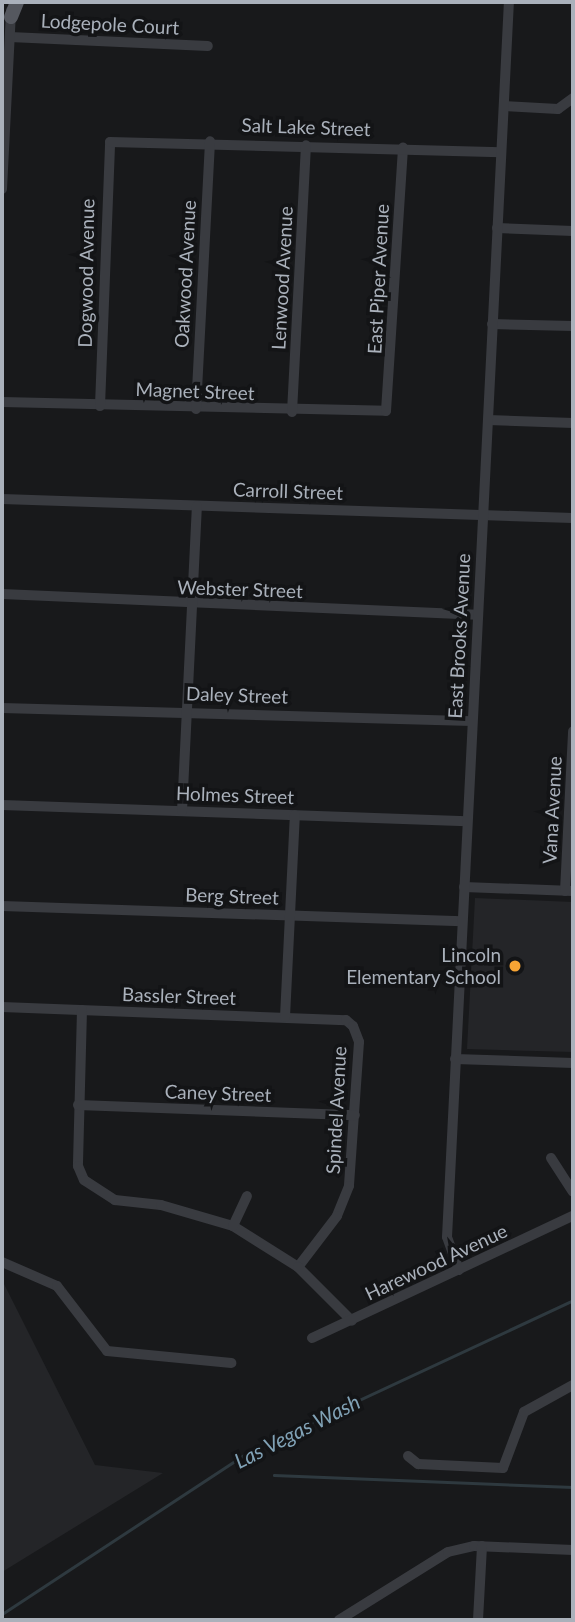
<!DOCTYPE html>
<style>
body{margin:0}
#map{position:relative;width:575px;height:1622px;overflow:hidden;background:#18191b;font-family:Lato,sans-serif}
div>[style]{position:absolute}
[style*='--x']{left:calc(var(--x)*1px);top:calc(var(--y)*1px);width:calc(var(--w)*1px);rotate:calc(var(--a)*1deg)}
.built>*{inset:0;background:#242528}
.stream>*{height:2.5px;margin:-1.25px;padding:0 1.25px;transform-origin:1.25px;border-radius:1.25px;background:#2e393f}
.minor>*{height:10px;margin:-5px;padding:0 5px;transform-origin:5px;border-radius:5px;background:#393b40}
.major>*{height:14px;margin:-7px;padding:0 7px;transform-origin:7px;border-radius:7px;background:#55585f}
.dots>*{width:19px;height:19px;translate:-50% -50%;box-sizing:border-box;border:4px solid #131416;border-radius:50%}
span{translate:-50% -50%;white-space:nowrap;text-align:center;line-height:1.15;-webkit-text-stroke:7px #131416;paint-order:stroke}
.street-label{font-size:19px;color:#aab1bb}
.poi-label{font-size:19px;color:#aab1bb}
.right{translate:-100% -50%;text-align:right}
.water-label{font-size:21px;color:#81a2b6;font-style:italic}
.frame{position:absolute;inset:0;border:4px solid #aab1bb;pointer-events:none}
</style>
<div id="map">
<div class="built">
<i style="clip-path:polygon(475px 898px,573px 902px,573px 1052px,467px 1049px)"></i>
<i style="clip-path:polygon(2px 1280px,95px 1465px,163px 1473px,2px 1572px)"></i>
</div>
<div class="stream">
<i style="--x:274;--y:1475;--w:299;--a:2.3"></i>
<i style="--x:2;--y:1614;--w:299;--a:-33.3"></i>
<i style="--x:252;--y:1450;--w:354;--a:-25"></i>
</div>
<div class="minor">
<i style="--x:10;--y:37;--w:198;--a:2.6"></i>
<i style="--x:504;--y:106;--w:54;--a:3.2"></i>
<i style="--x:558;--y:109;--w:19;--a:-36"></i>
<i style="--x:2;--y:189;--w:179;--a:-87.1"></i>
<i style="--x:497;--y:228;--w:76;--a:2.3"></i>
<i style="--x:492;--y:324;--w:81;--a:1.4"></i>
<i style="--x:2;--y:402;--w:384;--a:1.3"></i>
<i style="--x:386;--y:411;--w:264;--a:-86.3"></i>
<i style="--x:100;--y:406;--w:264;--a:-87.8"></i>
<i style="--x:110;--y:142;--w:391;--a:1.5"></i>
<i style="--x:196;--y:409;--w:268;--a:-87"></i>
<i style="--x:292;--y:412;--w:267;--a:-87"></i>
<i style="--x:488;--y:420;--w:85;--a:2"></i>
<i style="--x:2;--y:499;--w:571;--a:1.91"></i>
<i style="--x:2;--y:594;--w:475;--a:2.5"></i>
<i style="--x:2;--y:708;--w:470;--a:1.6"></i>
<i style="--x:2;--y:805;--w:465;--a:2"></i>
<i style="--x:182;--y:811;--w:305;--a:-87.2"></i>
<i style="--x:464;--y:887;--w:109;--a:2.1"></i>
<i style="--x:565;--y:891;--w:160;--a:-87.1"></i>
<i style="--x:2;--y:906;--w:460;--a:1.9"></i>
<i style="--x:2;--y:1007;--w:344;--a:2.2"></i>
<i style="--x:346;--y:1020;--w:9;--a:41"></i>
<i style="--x:353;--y:1026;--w:17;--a:69"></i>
<i style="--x:359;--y:1042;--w:144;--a:94"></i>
<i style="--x:349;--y:1186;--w:32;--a:112"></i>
<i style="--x:337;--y:1216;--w:64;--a:127.4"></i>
<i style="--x:82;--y:1010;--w:156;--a:91.5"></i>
<i style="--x:78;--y:1166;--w:15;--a:67"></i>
<i style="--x:84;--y:1180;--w:37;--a:33"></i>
<i style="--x:115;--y:1200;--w:46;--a:6.2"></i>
<i style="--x:161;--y:1205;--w:75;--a:16.3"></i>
<i style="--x:233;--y:1226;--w:77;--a:32.2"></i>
<i style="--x:298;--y:1267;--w:76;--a:45"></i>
<i style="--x:285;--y:1017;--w:202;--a:-87.2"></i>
<i style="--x:455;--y:1059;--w:118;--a:1.9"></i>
<i style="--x:78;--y:1105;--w:277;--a:2.1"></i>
<i style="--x:551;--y:1158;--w:40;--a:57.1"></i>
<i style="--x:233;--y:1226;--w:33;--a:-65"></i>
<i style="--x:2;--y:1262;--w:60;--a:23.6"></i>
<i style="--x:57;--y:1286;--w:82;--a:52.4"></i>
<i style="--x:107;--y:1351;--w:125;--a:5.5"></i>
<i style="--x:459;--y:1270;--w:35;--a:-110"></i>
<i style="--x:447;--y:1237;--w:1237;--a:-87.13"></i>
<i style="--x:312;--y:1338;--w:288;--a:-25.1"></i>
<i style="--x:408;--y:1456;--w:13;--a:39"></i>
<i style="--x:418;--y:1464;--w:85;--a:2.7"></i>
<i style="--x:503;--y:1468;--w:60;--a:-69.4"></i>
<i style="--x:524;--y:1412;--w:56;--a:-28.9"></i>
<i style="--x:339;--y:1620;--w:128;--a:-32"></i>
<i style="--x:448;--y:1552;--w:27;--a:-13"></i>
<i style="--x:474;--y:1546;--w:99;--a:2.3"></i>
<i style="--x:478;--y:1620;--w:74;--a:-86.9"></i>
</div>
<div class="major">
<i style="--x:11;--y:17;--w:16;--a:-68"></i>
</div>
<div class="dots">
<i style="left:515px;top:966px;background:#f7a434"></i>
</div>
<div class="street-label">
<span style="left:110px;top:24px;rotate:3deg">Lodgepole Court</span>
<span style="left:306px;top:127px;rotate:2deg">Salt Lake Street</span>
<span style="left:86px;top:273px;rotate:-89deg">Dogwood Avenue</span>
<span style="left:185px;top:274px;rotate:-87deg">Oakwood Avenue</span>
<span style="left:282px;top:278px;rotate:-87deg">Lenwood Avenue</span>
<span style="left:378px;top:279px;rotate:-87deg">East Piper Avenue</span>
<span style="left:195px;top:391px;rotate:2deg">Magnet Street</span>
<span style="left:288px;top:491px;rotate:2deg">Carroll Street</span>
<span style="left:240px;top:589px;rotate:2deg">Webster Street</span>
<span style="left:459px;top:636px;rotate:-87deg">East Brooks Avenue</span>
<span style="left:237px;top:695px;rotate:2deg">Daley Street</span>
<span style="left:235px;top:795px;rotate:2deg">Holmes Street</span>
<span style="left:552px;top:810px;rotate:-87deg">Vana Avenue</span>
<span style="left:232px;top:896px;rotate:2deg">Berg Street</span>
<span style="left:179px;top:996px;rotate:2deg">Bassler Street</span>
<span style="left:218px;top:1093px;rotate:2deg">Caney Street</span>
<span style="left:336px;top:1110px;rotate:-87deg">Spindel Avenue</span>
<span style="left:436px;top:1262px;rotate:-25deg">Harewood Avenue</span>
</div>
<div class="poi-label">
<span class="right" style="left:501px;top:966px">Lincoln<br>Elementary School</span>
</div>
<div class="water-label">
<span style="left:297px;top:1431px;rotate:-27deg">Las Vegas Wash</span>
</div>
<div class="frame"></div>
</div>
